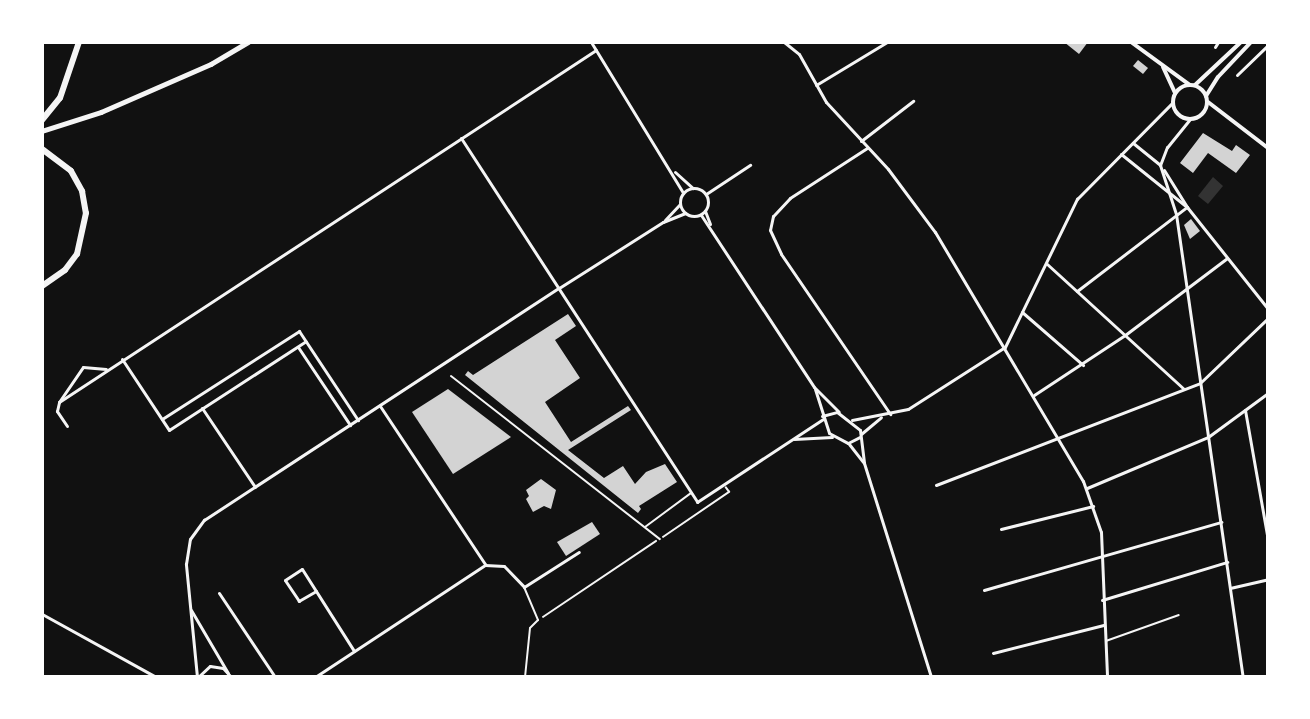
<!DOCTYPE html>
<style>
body{margin:0}
#map{position:relative;width:1310px;height:719px;overflow:hidden;background:#111;font-family:"Source Sans 3",sans-serif}
div>[style]{position:absolute}
[style*='--x']{left:calc(var(--x)*1px);top:calc(var(--y)*1px);width:calc(var(--w)*1px);rotate:calc(var(--a)*1deg)}
.water>*{inset:0;background:#333}
.building>*{inset:0;background:#d3d3d3}
.path>*{height:1.5px;margin:-0.75px;padding:0 0.75px;transform-origin:0.75px;border-radius:0.75px;background:#f5f5f5}
.service>*{height:1.5px;margin:-0.75px;padding:0 0.75px;transform-origin:0.75px;border-radius:0.75px;background:#f5f5f5}
.pedestrian>*{height:2px;margin:-1px;padding:0 1px;transform-origin:1px;border-radius:1px;background:#f5f5f5}
.minor>*{height:3px;margin:-1.5px;padding:0 1.5px;transform-origin:1.5px;border-radius:1.5px;background:#f5f5f5}
.minor>.ring{margin:-1.5px;padding:0;box-sizing:content-box;background:none;border:3px solid #f5f5f5;border-radius:50%}
.tertiary>*{height:4px;margin:-2px;padding:0 2px;transform-origin:2px;border-radius:2px;background:#f5f5f5}
.tertiary>.ring{margin:-2px;padding:0;box-sizing:content-box;background:none;border:4px solid #f5f5f5;border-radius:50%}
.secondary>*{height:4.5px;margin:-2.25px;padding:0 2.25px;transform-origin:2.25px;border-radius:2.25px;background:#f5f5f5}
.motorway>*{height:6px;margin:-3px;padding:0 3px;transform-origin:3px;border-radius:3px;background:#f5f5f5}
span{translate:-50% -50%;white-space:nowrap;text-align:center;line-height:1.15;-webkit-text-stroke:6px #fff;paint-order:stroke}
.frame{position:absolute;inset:0;border:44px solid #fff;pointer-events:none}
</style>
<div id="map">
<div class="water">
<i style="clip-path:polygon(1213px 177px,1223px 186px,1208px 204px,1198px 196px)"></i>
</div>
<div class="building">
<i style="clip-path:polygon(1064px 42px,1088px 42px,1079px 54px)"></i>
<i style="clip-path:polygon(1138px 60px,1148px 68px,1143px 74px,1133px 66px)"></i>
<i style="clip-path:polygon(1203px 133px,1232px 151px,1236px 145px,1250px 155px,1236px 173px,1208px 153px,1193px 173px,1180px 163px)"></i>
<i style="clip-path:polygon(1191px 219px,1200px 231px,1190px 239px,1184px 225px)"></i>
<i style="clip-path:polygon(568px 314px,576px 326px,555px 340px,580px 378px,545px 402px,571px 442px,628px 406px,631px 410px,568px 450px,604px 478px,623px 466px,635px 484px,646px 472px,665px 464px,677px 482px,639px 506px,641px 509px,638px 513px,465px 375px,468px 371px,473px 375px)"></i>
<i style="clip-path:polygon(448px 389px,511px 437px,453px 474px,412px 412px)"></i>
<i style="clip-path:polygon(541px 479px,556px 490px,551px 509px,544px 506px,533px 512px,526px 499px,529px 496px,526px 490px)"></i>
<i style="clip-path:polygon(592px 522px,600px 534px,566px 556px,557px 542px)"></i>
</div>
<div class="path">
<i style="--x:663;--y:537;--w:80;--a:-34.3"></i>
<i style="--x:729;--y:492;--w:5;--a:-127"></i>
<i style="--x:543;--y:617;--w:136;--a:-33.9"></i>
</div>
<div class="service">
<i style="--x:1106;--y:641;--w:77;--a:-19.6"></i>
</div>
<div class="pedestrian">
<i style="--x:451;--y:376;--w:265;--a:38"></i>
<i style="--x:645;--y:527;--w:57;--a:-36.5"></i>
<i style="--x:524;--y:587;--w:36;--a:67"></i>
<i style="--x:538;--y:620;--w:11;--a:135"></i>
<i style="--x:530;--y:628;--w:49;--a:95.8"></i>
</div>
<div class="minor">
<i style="--x:591;--y:42;--w:177;--a:58.6"></i>
<i style="--x:784;--y:42;--w:19;--a:39"></i>
<i style="--x:799;--y:54;--w:55;--a:60.6"></i>
<i style="--x:826;--y:102;--w:91;--a:47.2"></i>
<i style="--x:888;--y:169;--w:79;--a:53.3"></i>
<i style="--x:935;--y:232;--w:290;--a:59.3"></i>
<i style="--x:1083;--y:481;--w:54;--a:70.6"></i>
<i style="--x:1101;--y:532;--w:145;--a:87.6"></i>
<i style="--x:1215;--y:47;--w:6;--a:-59"></i>
<i style="--x:1237;--y:75;--w:43;--a:-44.1"></i>
<i style="--x:816;--y:85;--w:83;--a:-31.2"></i>
<i style="--x:1190;--y:119;--w:36;--a:129"></i>
<i style="--x:1167;--y:147;--w:19;--a:111"></i>
<i style="--x:1160;--y:165;--w:52;--a:71.9"></i>
<i style="--x:1176;--y:214;--w:468;--a:81.8"></i>
<i style="--x:461;--y:138;--w:434;--a:57"></i>
<i style="--x:697;--y:502;--w:151;--a:-33.4"></i>
<i style="--x:861;--y:141;--w:66;--a:-37.6"></i>
<i style="--x:1133;--y:143;--w:35;--a:39"></i>
<i style="--x:867;--y:148;--w:92;--a:147"></i>
<i style="--x:790;--y:198;--w:25;--a:133"></i>
<i style="--x:773;--y:216;--w:14;--a:102"></i>
<i style="--x:770;--y:230;--w:26;--a:65"></i>
<i style="--x:781;--y:254;--w:194;--a:55.7"></i>
<i style="--x:1121;--y:154;--w:85;--a:38.8"></i>
<i style="--x:1164;--y:170;--w:44;--a:58.1"></i>
<i style="--x:1187;--y:207;--w:130;--a:51.5"></i>
<i style="--x:675;--y:172;--w:24;--a:42"></i>
<i class="ring" style="left:680px;top:188px;width:25px;height:25px"></i>
<i style="--x:706;--y:194;--w:53;--a:-33.4"></i>
<i style="--x:705;--y:211;--w:14;--a:69"></i>
<i style="--x:701;--y:215;--w:206;--a:56.7"></i>
<i style="--x:814;--y:387;--w:35;--a:45"></i>
<i style="--x:665;--y:220;--w:22;--a:-47"></i>
<i style="--x:1047;--y:264;--w:185;--a:42.4"></i>
<i style="--x:1077;--y:291;--w:138;--a:-37.4"></i>
<i style="--x:1022;--y:312;--w:81;--a:41"></i>
<i style="--x:298;--y:347;--w:94;--a:56.3"></i>
<i style="--x:1005;--y:347;--w:165;--a:-64.1"></i>
<i style="--x:1077;--y:199;--w:136;--a:-45.3"></i>
<i style="--x:122;--y:359;--w:85;--a:56.5"></i>
<i style="--x:169;--y:430;--w:163;--a:-33"></i>
<i style="--x:815;--y:389;--w:46;--a:72.3"></i>
<i style="--x:829;--y:433;--w:21;--a:28"></i>
<i style="--x:848;--y:443;--w:13;--a:-27"></i>
<i style="--x:1034;--y:395;--w:109;--a:-33.4"></i>
<i style="--x:1125;--y:335;--w:128;--a:-37"></i>
<i style="--x:59;--y:402;--w:642;--a:-33.24"></i>
<i style="--x:380;--y:406;--w:190;--a:56.4"></i>
<i style="--x:202;--y:408;--w:95;--a:56.1"></i>
<i style="--x:1245;--y:410;--w:133;--a:80"></i>
<i style="--x:822;--y:416;--w:16;--a:-15"></i>
<i style="--x:837;--y:412;--w:29;--a:38"></i>
<i style="--x:860;--y:430;--w:33;--a:83"></i>
<i style="--x:864;--y:463;--w:224;--a:72.6"></i>
<i style="--x:162;--y:419;--w:163;--a:-32.7"></i>
<i style="--x:299;--y:331;--w:107;--a:56.5"></i>
<i style="--x:852;--y:420;--w:57;--a:-11.1"></i>
<i style="--x:908;--y:409;--w:115;--a:-32.6"></i>
<i style="--x:67;--y:426;--w:18;--a:-124"></i>
<i style="--x:57;--y:411;--w:9;--a:-77"></i>
<i style="--x:59;--y:402;--w:42;--a:-55.6"></i>
<i style="--x:83;--y:367;--w:23;--a:5"></i>
<i style="--x:861;--y:434;--w:26;--a:-40"></i>
<i style="--x:794;--y:439;--w:38;--a:-3"></i>
<i style="--x:849;--y:444;--w:23;--a:52"></i>
<i style="--x:936;--y:485;--w:283;--a:-21.1"></i>
<i style="--x:1200;--y:383;--w:94;--a:-43.7"></i>
<i style="--x:1087;--y:488;--w:131;--a:-22.9"></i>
<i style="--x:1208;--y:437;--w:74;--a:-36.3"></i>
<i style="--x:1001;--y:529;--w:95;--a:-14"></i>
<i style="--x:1230;--y:588;--w:39;--a:-13"></i>
<i style="--x:984;--y:590;--w:247;--a:-16"></i>
<i style="--x:316;--y:591;--w:20;--a:150"></i>
<i style="--x:299;--y:601;--w:25;--a:-124"></i>
<i style="--x:285;--y:580;--w:20;--a:-33"></i>
<i style="--x:302;--y:569;--w:97;--a:57.6"></i>
<i style="--x:219;--y:593;--w:101;--a:56.3"></i>
<i style="--x:1102;--y:600;--w:131;--a:-16.9"></i>
<i style="--x:191;--y:610;--w:73;--a:59.6"></i>
<i style="--x:42;--y:614;--w:130;--a:28.9"></i>
<i style="--x:993;--y:653;--w:114;--a:-14.2"></i>
<i style="--x:197;--y:677;--w:114;--a:-95.6"></i>
<i style="--x:186;--y:564;--w:25;--a:-81"></i>
<i style="--x:190;--y:539;--w:24;--a:-54"></i>
<i style="--x:204;--y:520;--w:424;--a:-33.2"></i>
<i style="--x:559;--y:288;--w:123;--a:-32.4"></i>
<i style="--x:663;--y:222;--w:24;--a:-22"></i>
<i style="--x:198;--y:677;--w:16;--a:-43"></i>
<i style="--x:210;--y:666;--w:13;--a:9"></i>
<i style="--x:223;--y:668;--w:12;--a:48"></i>
<i style="--x:315;--y:677;--w:204;--a:-33.4"></i>
<i style="--x:485;--y:565;--w:19;--a:3"></i>
<i style="--x:504;--y:566;--w:29;--a:46"></i>
<i style="--x:524;--y:587;--w:65;--a:-32.5"></i>
</div>
<div class="tertiary">
<i style="--x:1131;--y:42;--w:73;--a:36.1"></i>
<i style="--x:1163;--y:67;--w:29;--a:65"></i>
<i style="--x:1195;--y:85;--w:63;--a:-43.1"></i>
<i class="ring" style="left:1173px;top:85px;width:30px;height:30px"></i>
<i style="--x:1206;--y:96;--w:22;--a:-58"></i>
<i style="--x:1218;--y:77;--w:48;--a:-46.7"></i>
<i style="--x:1208;--y:102;--w:76;--a:37.5"></i>
</div>
<div class="secondary">
<i style="--x:42;--y:131;--w:62;--a:-17.9"></i>
<i style="--x:101;--y:112;--w:120;--a:-23.6"></i>
<i style="--x:211;--y:64;--w:43;--a:-30.7"></i>
</div>
<div class="motorway">
<i style="--x:42;--y:120;--w:28;--a:-51"></i>
<i style="--x:60;--y:98;--w:59;--a:-71.3"></i>
<i style="--x:42;--y:149;--w:36;--a:37"></i>
<i style="--x:71;--y:171;--w:23;--a:61"></i>
<i style="--x:82;--y:191;--w:22;--a:80"></i>
<i style="--x:86;--y:213;--w:42;--a:102.4"></i>
<i style="--x:77;--y:254;--w:20;--a:127"></i>
<i style="--x:65;--y:270;--w:28;--a:145"></i>
</div>
<div class="frame"></div>
</div>
